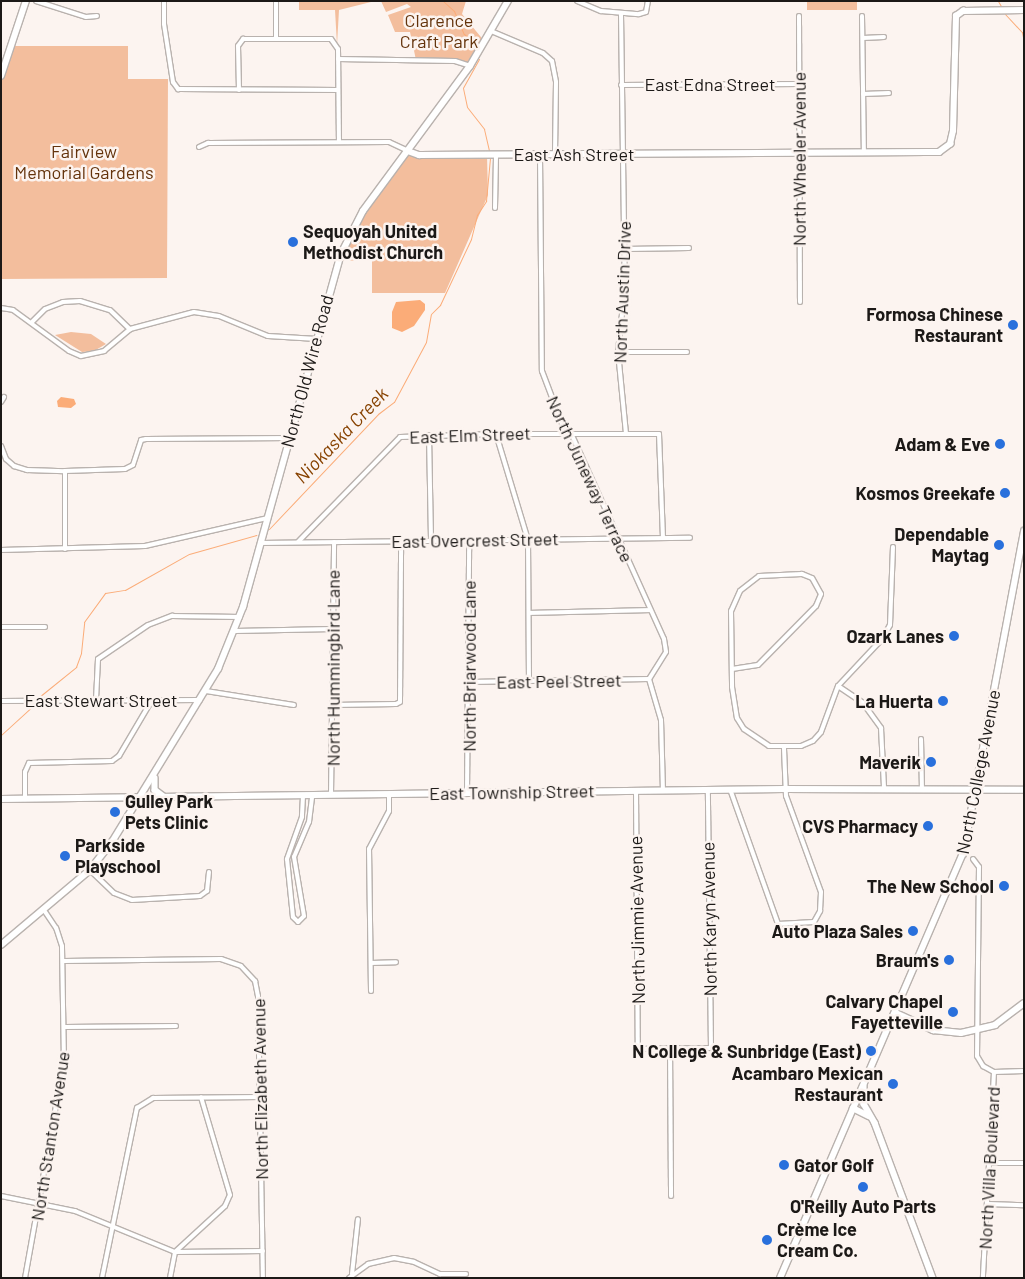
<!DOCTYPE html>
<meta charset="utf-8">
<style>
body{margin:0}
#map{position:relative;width:1025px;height:1279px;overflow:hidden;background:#fcf4f0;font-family:Barlow,sans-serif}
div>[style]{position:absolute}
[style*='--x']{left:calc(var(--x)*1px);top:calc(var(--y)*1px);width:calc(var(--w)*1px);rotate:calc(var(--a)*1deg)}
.green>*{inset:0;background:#f3be9d}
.water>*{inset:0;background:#fbac78}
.stream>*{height:1px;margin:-0.5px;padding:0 0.5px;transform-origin:0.5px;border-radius:0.5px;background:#fbac78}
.roads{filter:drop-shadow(1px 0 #b9b2ae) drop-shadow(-1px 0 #b9b2ae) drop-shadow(0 1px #b9b2ae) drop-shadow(0 -1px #b9b2ae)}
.street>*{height:4px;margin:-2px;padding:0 2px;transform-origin:2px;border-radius:2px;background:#fff}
.secondary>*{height:5.5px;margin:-2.75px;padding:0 2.75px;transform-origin:2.75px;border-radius:2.75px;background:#fff}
.primary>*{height:6px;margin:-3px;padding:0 3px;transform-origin:3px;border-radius:3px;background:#fff}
.dots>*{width:14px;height:14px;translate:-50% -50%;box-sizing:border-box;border:2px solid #fcf4f0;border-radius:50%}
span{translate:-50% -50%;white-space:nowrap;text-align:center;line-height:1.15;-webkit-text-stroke:5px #fcf4f0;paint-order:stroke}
.park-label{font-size:18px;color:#64330b}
.street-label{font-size:18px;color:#1c1917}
.poi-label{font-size:18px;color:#1c1917;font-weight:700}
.left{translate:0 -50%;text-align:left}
.right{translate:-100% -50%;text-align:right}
.water-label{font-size:19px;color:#874200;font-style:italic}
.frame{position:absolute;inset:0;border:2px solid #1c1917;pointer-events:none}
</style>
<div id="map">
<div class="green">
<i style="clip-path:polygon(299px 1px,370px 1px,371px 2px,339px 10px,337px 45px,335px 10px,299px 10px)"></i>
<i style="clip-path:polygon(381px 1px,466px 1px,462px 14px,485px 42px,470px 66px,460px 62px,416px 60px,410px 32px,395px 32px,388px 15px,411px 7px,407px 4px,386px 12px)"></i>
<i style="clip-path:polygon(807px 1px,857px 1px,857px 10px,807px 10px)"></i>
<i style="clip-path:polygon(10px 46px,128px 46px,128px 79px,168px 79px,167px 278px,1px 279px,1px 76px)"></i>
<i style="clip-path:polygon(408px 151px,419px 155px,487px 155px,488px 195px,445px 293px,372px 293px,372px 260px,338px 261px,355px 224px)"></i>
<i style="clip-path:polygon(71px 332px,91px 334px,106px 344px,94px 351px,82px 352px,55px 335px)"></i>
</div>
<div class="water">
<i style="clip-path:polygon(420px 300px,425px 304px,425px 310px,414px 326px,402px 332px,392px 328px,392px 312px,396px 302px)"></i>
<i style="clip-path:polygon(61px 397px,74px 399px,76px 404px,71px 408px,58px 407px,57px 401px)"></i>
</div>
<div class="stream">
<i style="--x:443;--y:1;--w:15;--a:42"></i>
<i style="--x:454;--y:11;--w:25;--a:67"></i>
<i style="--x:464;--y:34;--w:16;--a:40"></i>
<i style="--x:998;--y:1;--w:6;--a:59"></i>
<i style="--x:1005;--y:14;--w:25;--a:47"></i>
<i style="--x:1022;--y:32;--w:10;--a:79"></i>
<i style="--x:479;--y:59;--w:33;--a:119"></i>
<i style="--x:463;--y:88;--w:19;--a:78"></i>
<i style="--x:467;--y:107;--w:28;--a:52"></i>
<i style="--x:484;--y:129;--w:23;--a:77"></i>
<i style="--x:1024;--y:88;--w:17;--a:90"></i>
<i style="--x:1024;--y:228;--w:1;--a:90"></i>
<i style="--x:269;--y:529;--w:158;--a:-46.5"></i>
<i style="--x:378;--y:414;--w:20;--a:-37"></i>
<i style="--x:394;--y:402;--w:68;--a:-61.9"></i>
<i style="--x:426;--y:342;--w:28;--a:-80"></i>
<i style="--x:431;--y:314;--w:13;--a:-45"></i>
<i style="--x:440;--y:305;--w:73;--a:-64.8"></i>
<i style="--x:471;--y:239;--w:25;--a:-76"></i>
<i style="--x:477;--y:215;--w:17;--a:-57"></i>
<i style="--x:486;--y:201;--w:43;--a:-84.7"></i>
<i style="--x:39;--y:697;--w:48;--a:-39"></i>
<i style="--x:76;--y:667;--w:15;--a:-70"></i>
<i style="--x:81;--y:653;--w:31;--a:-84"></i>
<i style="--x:84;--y:622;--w:36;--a:-54"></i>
<i style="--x:105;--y:593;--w:20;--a:-9"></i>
<i style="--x:125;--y:590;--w:73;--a:-29.4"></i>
<i style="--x:189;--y:554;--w:70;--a:-15.8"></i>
<i style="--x:1;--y:735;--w:45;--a:-42.3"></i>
</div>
<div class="roads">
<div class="street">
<i style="--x:36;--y:1;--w:52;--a:17.7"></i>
<i style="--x:86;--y:17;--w:11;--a:-5"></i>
<i style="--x:164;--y:1;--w:23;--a:90"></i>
<i style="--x:164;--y:24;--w:59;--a:81.2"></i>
<i style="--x:173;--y:82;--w:9;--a:54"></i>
<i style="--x:178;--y:89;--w:160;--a:0.4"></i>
<i style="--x:276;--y:1;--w:36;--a:90"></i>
<i style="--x:577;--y:1;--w:26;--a:23"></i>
<i style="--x:601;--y:11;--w:38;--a:5"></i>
<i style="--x:639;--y:14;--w:7;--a:-16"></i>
<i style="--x:646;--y:12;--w:11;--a:-80"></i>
<i style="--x:621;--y:14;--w:272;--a:89.2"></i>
<i style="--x:625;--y:286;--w:66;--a:96.1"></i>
<i style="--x:618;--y:352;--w:81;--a:84.4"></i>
<i style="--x:799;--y:16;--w:286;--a:89.8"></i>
<i style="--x:862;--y:16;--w:137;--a:89.2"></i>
<i style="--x:491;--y:31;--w:56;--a:22.9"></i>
<i style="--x:543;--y:53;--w:12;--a:42"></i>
<i style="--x:552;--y:61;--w:21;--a:79"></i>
<i style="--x:556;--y:82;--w:73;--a:90.8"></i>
<i style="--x:863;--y:38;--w:21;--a:-3"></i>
<i style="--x:338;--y:59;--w:117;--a:1"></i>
<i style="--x:455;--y:61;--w:16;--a:18"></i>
<i style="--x:621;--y:85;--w:178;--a:-0.3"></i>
<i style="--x:239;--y:90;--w:44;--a:-91.3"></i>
<i style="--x:238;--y:46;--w:9;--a:-54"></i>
<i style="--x:243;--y:39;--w:88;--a:0"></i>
<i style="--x:331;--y:39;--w:12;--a:55"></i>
<i style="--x:338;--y:49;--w:92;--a:89.4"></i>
<i style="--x:863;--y:94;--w:26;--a:-2"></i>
<i style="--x:199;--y:147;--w:10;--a:-24"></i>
<i style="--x:208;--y:143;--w:181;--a:-0.3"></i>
<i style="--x:389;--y:142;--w:21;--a:25"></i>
<i style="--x:540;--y:155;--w:216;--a:89.5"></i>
<i style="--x:542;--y:371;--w:62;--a:69.2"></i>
<i style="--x:564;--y:429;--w:8;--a:30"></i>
<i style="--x:571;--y:433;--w:226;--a:65.7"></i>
<i style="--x:664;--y:639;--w:13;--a:81"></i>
<i style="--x:666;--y:652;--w:32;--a:122"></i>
<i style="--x:649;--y:679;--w:43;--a:73.7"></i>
<i style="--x:661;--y:720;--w:70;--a:88.4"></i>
<i style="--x:495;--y:208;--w:53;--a:-88.9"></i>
<i style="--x:625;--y:249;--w:64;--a:-0.9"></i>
<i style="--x:1;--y:308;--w:12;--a:9"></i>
<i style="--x:13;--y:310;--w:69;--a:36.2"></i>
<i style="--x:69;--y:351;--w:13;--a:23"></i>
<i style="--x:81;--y:356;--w:24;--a:-12"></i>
<i style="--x:104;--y:351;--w:34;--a:-40"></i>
<i style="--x:130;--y:329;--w:66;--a:-14.9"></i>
<i style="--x:194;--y:312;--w:25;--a:9"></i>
<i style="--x:219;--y:316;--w:53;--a:22.2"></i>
<i style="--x:268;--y:336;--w:49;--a:3.5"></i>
<i style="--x:32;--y:322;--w:18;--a:-45"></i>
<i style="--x:45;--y:309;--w:19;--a:-21"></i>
<i style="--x:63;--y:302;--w:17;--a:-3"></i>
<i style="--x:80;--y:301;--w:31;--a:17"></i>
<i style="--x:110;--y:310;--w:28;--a:44"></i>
<i style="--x:618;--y:352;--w:69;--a:0"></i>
<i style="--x:1;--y:402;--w:6;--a:-59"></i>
<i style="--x:496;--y:434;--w:111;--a:73.2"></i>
<i style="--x:528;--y:540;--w:141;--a:89.6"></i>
<i style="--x:429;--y:435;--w:106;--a:88.9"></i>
<i style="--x:1;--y:446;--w:14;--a:69"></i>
<i style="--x:6;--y:459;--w:11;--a:41"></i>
<i style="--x:14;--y:466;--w:14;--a:17"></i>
<i style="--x:27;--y:470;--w:38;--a:2"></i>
<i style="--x:65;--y:471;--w:60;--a:-1.9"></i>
<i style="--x:125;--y:469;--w:9;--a:-27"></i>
<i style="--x:133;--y:465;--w:26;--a:-72"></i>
<i style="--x:141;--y:440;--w:5;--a:-11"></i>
<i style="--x:146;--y:439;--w:145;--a:-0.4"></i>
<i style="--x:65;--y:471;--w:78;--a:90"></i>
<i style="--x:298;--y:542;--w:146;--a:-45.8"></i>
<i style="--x:400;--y:437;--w:96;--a:-1.8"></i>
<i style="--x:496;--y:434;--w:163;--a:0"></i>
<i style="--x:659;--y:434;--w:104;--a:87.8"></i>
<i style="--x:260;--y:543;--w:430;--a:-0.7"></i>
<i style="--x:1;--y:550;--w:144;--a:-1.6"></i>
<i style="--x:145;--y:546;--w:125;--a:-12.9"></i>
<i style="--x:529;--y:613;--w:121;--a:-1.4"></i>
<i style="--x:1;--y:627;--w:44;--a:0"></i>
<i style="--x:235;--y:631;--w:98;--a:-1.2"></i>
<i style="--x:732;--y:669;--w:26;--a:-9"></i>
<i style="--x:758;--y:665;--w:83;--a:-45.5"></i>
<i style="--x:816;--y:606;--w:13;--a:-67"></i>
<i style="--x:821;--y:594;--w:18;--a:-119"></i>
<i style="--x:812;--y:578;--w:11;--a:-158"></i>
<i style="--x:802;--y:574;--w:43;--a:177.3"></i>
<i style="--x:759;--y:576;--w:24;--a:142"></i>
<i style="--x:740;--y:591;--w:22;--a:114"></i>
<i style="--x:731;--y:611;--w:76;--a:89.2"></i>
<i style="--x:732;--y:687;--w:31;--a:81"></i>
<i style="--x:737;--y:718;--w:13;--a:58"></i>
<i style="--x:744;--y:729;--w:30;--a:34"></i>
<i style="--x:769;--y:746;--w:32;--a:0"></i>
<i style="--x:801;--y:746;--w:13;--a:-23"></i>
<i style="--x:813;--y:741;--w:12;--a:-48"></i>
<i style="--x:821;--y:732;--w:49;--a:-69.7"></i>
<i style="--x:838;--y:686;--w:66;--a:-46.8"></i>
<i style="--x:883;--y:638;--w:15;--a:-62"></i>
<i style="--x:890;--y:625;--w:78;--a:-87.8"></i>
<i style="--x:470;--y:682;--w:179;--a:-1"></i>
<i style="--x:838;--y:686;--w:30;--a:34"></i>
<i style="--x:863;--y:703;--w:31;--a:54"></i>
<i style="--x:881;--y:728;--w:60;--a:87.1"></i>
<i style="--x:206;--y:691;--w:89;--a:9"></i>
<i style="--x:96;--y:700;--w:41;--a:-87.2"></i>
<i style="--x:98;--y:659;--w:60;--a:-34.2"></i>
<i style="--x:148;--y:625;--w:26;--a:-21"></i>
<i style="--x:172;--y:616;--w:68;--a:0.8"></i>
<i style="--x:1;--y:701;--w:199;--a:-0.3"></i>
<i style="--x:333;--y:705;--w:63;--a:-0.9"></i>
<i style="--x:396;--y:704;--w:4;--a:-27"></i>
<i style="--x:400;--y:702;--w:161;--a:-89.6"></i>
<i style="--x:921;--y:739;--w:50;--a:88.9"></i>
<i style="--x:730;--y:789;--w:143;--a:70.4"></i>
<i style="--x:778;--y:924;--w:36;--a:-3"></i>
<i style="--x:814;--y:922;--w:13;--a:-61"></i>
<i style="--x:820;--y:911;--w:19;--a:-87"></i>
<i style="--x:821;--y:892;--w:102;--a:-110"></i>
<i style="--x:786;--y:796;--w:48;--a:-92.4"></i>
<i style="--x:636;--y:791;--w:258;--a:89.6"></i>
<i style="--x:638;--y:1049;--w:73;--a:-0.8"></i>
<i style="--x:711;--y:1048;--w:259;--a:-90.7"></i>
<i style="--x:467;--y:792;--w:251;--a:-89.5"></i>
<i style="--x:331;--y:795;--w:253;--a:-89.3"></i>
<i style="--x:303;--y:796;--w:21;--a:93"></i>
<i style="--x:302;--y:817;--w:45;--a:109.7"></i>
<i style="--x:287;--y:859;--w:58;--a:84.1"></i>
<i style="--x:293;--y:917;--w:7;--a:45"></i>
<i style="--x:298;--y:922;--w:8;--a:-45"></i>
<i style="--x:304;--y:916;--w:60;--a:-99.6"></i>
<i style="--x:294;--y:857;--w:38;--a:-67"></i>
<i style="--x:309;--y:822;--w:26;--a:-83"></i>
<i style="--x:25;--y:799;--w:27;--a:-90"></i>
<i style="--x:25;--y:772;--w:10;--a:-66"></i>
<i style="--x:29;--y:763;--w:83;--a:-1.4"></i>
<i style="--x:112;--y:761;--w:9;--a:-36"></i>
<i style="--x:119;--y:756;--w:65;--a:-59.5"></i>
<i style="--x:973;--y:859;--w:10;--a:53"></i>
<i style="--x:979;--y:867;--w:189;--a:90.6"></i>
<i style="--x:977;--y:1056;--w:12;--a:59"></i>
<i style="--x:983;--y:1066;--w:13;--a:29"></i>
<i style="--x:994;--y:1072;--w:206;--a:93.1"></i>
<i style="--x:90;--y:870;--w:33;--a:44"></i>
<i style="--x:114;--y:893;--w:19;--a:21"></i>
<i style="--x:132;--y:900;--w:68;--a:-3.4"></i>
<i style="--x:200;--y:896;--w:9;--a:-36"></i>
<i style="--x:207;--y:891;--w:19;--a:-84"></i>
<i style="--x:64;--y:961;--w:157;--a:-0.7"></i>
<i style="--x:221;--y:959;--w:21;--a:19"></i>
<i style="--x:241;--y:966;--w:21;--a:47"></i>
<i style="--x:255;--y:981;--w:15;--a:79"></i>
<i style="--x:258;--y:996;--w:282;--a:89"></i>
<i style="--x:371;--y:963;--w:25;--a:-2"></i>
<i style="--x:371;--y:991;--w:142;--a:-90.8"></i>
<i style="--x:369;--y:849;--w:43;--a:-62.2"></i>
<i style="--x:389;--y:811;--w:17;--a:-90"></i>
<i style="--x:65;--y:1027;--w:111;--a:-0.5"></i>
<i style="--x:670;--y:1048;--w:148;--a:89.6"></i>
<i style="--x:994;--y:1072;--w:30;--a:-2"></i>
<i style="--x:990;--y:1163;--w:34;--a:0"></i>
<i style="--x:1;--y:1196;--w:76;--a:11.5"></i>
<i style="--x:75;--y:1211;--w:108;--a:22.3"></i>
<i style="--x:175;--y:1252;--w:88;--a:-0.7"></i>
<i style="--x:988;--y:1204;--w:36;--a:2"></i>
<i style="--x:352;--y:1274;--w:55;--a:-83.8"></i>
<i style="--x:25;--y:1278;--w:219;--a:-79.8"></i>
<i style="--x:64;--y:1062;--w:116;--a:-91"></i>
<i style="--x:62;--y:946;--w:19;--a:-108"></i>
<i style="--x:56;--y:928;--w:23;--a:-124"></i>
<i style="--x:102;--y:1278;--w:174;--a:-78.4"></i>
<i style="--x:137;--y:1108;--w:19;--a:-32"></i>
<i style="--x:153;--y:1098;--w:107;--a:-0.5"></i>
<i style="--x:170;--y:1278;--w:26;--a:-79"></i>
<i style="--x:175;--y:1252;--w:68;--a:-42.6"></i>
<i style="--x:225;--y:1206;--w:12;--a:-66"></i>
<i style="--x:230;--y:1195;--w:102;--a:-106.5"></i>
<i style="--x:349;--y:1278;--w:24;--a:-36"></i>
<i style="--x:368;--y:1264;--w:27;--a:-13"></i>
<i style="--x:394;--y:1258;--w:20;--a:11"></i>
<i style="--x:414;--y:1262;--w:29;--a:25"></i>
<i style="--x:440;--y:1274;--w:26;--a:0"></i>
</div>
<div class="secondary">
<i style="--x:1;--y:76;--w:79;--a:-71.6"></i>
<i style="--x:408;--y:151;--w:12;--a:20"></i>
<i style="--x:419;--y:155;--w:520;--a:-0.33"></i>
<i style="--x:939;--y:152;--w:14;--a:-36"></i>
<i style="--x:950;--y:144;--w:13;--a:-77"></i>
<i style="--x:953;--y:131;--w:115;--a:-88.5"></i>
<i style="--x:956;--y:16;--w:9;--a:-36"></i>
<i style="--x:963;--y:11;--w:61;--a:-0.9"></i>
<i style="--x:155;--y:778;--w:12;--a:90"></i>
<i style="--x:155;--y:790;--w:10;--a:37"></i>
<i style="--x:1;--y:799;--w:783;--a:-0.73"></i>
<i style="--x:784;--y:789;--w:240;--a:0.2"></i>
<i style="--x:1;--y:945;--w:116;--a:-40.1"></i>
<i style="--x:90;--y:870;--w:36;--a:-52"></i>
<i style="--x:112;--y:842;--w:203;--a:-58.5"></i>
<i style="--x:218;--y:669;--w:67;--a:-68"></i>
<i style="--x:243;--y:607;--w:366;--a:-74.5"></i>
<i style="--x:341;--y:254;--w:48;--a:-62.9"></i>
<i style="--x:363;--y:211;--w:180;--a:-53.6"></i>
<i style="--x:470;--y:66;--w:75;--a:-59.7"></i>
<i style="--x:896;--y:1013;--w:41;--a:24.7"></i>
<i style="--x:933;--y:1030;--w:28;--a:6"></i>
<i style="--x:961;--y:1033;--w:35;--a:-13"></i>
<i style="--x:995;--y:1025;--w:36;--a:-37"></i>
<i style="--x:864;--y:1086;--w:18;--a:90"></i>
<i style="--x:864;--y:1104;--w:22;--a:60"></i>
<i style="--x:875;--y:1123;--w:165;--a:69.5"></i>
<i style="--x:853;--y:1108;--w:18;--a:27"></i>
</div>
<div class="primary">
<i style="--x:780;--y:1278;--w:462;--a:-66.7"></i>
<i style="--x:963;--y:854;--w:329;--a:-79.3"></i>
</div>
</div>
<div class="dots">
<i style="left:293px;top:242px;background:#2970dc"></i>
<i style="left:1013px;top:325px;background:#2970dc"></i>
<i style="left:1000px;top:444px;background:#2970dc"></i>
<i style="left:1005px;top:493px;background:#2970dc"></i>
<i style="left:999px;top:545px;background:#2970dc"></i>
<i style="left:954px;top:636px;background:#2970dc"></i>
<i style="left:943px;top:701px;background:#2970dc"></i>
<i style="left:931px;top:762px;background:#2970dc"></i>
<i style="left:115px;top:812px;background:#2970dc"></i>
<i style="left:928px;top:826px;background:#2970dc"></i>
<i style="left:65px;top:856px;background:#2970dc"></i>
<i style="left:1004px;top:886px;background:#2970dc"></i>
<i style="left:913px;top:931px;background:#2970dc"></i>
<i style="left:949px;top:960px;background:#2970dc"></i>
<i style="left:953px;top:1012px;background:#2970dc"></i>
<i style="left:871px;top:1051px;background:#2970dc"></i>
<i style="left:893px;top:1084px;background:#2970dc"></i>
<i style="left:784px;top:1165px;background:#2970dc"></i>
<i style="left:863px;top:1187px;background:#2970dc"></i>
<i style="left:767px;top:1240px;background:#2970dc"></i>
</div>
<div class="park-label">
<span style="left:439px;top:31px">Clarence<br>Craft Park</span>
<span style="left:84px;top:162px">Fairview<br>Memorial Gardens</span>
</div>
<div class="street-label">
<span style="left:710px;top:84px">East Edna Street</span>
<span style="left:574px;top:154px">East Ash Street</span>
<span style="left:799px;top:159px;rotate:-90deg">North Wheeler Avenue</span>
<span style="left:622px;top:292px;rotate:-88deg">North Austin Drive</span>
<span style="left:307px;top:371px;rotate:-75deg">North Old Wire Road</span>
<span style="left:470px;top:435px;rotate:-2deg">East Elm Street</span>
<span style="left:590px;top:479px;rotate:65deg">North Juneway Terrace</span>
<span style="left:475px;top:540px;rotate:-1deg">East Overcrest Street</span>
<span style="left:469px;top:666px;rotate:-90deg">North Briarwood Lane</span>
<span style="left:333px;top:668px;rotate:-90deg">North Hummingbird Lane</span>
<span style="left:559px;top:681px;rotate:-1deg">East Peel Street</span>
<span style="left:101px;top:700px">East Stewart Street</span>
<span style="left:978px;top:772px;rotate:-79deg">North College Avenue</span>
<span style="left:512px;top:792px;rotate:-1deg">East Township Street</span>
<span style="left:709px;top:919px;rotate:-91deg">North Karyn Avenue</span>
<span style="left:637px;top:920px;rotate:-91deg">North Jimmie Avenue</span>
<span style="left:260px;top:1089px;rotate:-91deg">North Elizabeth Avenue</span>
<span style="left:50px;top:1136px;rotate:-81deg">North Stanton Avenue</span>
<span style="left:989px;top:1168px;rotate:-87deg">North Villa Boulevard</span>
</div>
<div class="poi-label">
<span class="left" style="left:303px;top:242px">Sequoyah United<br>Methodist Church</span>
<span class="right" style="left:1003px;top:325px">Formosa Chinese<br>Restaurant</span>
<span class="right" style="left:990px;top:444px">Adam &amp; Eve</span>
<span class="right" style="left:995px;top:493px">Kosmos Greekafe</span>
<span class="right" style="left:989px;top:545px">Dependable<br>Maytag</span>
<span class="right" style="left:944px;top:636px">Ozark Lanes</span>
<span class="right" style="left:933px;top:701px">La Huerta</span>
<span class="right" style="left:921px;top:762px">Maverik</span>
<span class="left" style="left:125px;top:812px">Gulley Park<br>Pets Clinic</span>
<span class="right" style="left:918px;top:826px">CVS Pharmacy</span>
<span class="left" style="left:75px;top:856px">Parkside<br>Playschool</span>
<span class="right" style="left:994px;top:886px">The New School</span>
<span class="right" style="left:903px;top:931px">Auto Plaza Sales</span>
<span class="right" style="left:939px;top:960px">Braum's</span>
<span class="right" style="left:943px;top:1012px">Calvary Chapel<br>Fayetteville</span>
<span class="right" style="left:861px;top:1051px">N College &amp; Sunbridge (East)</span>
<span class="right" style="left:883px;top:1084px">Acambaro Mexican<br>Restaurant</span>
<span class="left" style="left:794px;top:1165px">Gator Golf</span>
<span style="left:863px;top:1206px">O'Reilly Auto Parts</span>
<span class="left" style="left:777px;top:1240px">Crème Ice<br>Cream Co.</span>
</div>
<div class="water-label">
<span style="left:341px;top:435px;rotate:-46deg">Niokaska Creek</span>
</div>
<div class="frame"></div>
</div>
